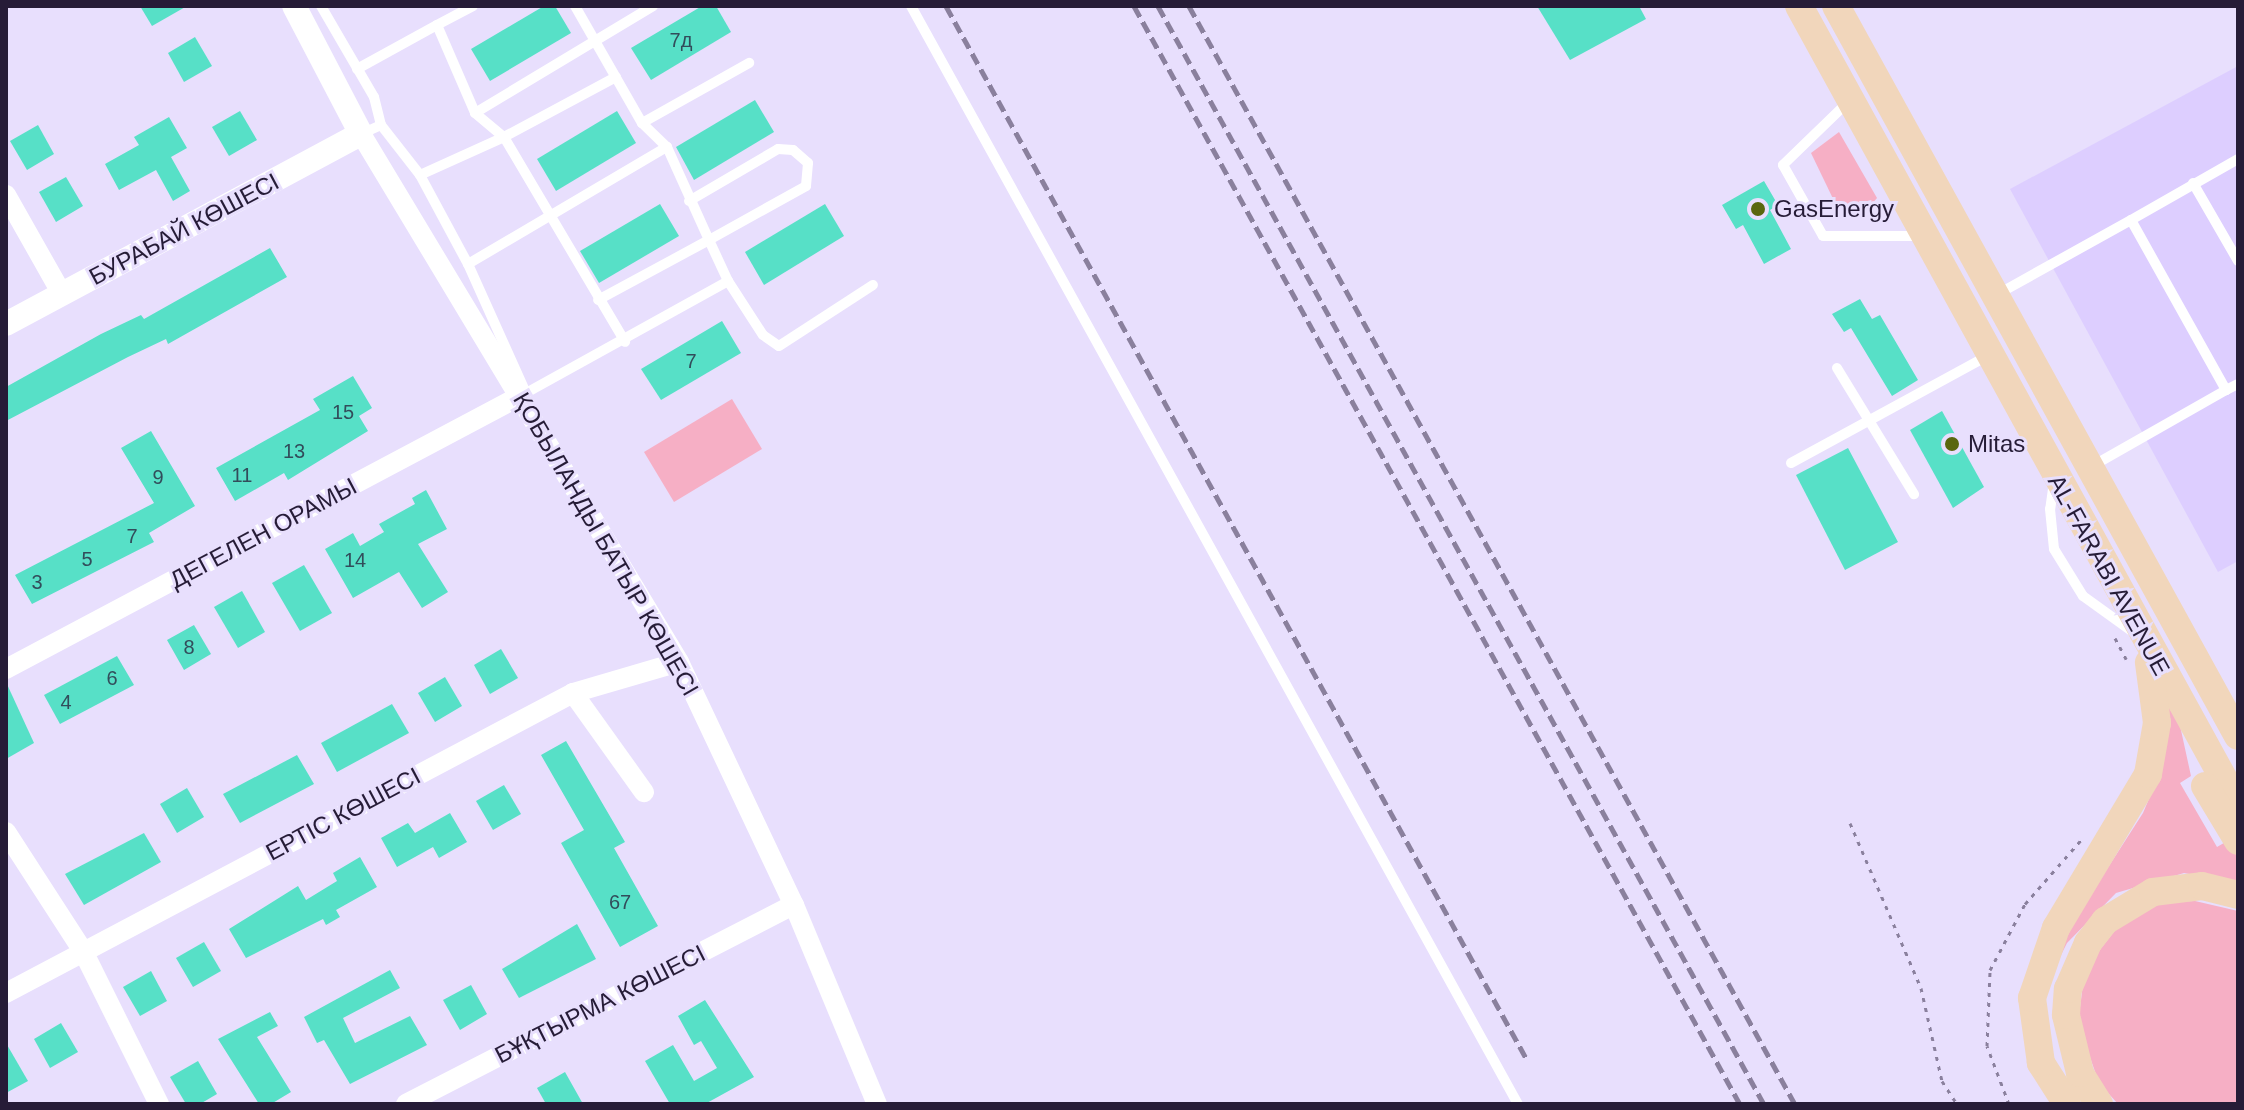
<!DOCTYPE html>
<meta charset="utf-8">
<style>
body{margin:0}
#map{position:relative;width:2244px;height:1110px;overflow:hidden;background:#e8dffd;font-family:Helvetica,sans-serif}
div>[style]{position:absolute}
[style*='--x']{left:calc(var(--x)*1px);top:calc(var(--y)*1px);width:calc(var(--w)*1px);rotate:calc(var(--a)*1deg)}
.built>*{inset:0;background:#ddceff}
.green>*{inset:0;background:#f6afc5}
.building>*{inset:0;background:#57e0c7}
.path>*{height:3px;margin-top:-1.5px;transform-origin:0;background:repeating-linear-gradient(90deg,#8a809d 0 4px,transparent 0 10px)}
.service>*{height:10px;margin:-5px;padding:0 5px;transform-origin:5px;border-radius:5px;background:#fff}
.minor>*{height:20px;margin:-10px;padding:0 10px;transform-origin:10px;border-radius:10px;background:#fff}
.tertiary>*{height:24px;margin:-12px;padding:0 12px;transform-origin:12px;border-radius:12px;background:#fff}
.secondary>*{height:28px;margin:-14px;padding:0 14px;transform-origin:14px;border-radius:14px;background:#f1d6bb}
.rail>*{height:5px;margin-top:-2.5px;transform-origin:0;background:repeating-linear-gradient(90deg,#8a809d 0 12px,transparent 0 18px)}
.dots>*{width:22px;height:22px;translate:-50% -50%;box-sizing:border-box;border:4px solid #e8dffd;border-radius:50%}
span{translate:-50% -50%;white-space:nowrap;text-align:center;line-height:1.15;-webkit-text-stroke:6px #e8dffd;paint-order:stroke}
.number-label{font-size:20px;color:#324d5b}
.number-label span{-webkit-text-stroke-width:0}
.poi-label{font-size:24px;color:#261c37}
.left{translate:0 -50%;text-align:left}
.street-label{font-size:24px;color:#261c37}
.frame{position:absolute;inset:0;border:8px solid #261c37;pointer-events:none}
</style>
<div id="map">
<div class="built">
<i style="clip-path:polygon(2238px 66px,2238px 561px,2218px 572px,2010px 189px)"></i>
</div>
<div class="green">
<i style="clip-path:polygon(1839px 132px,1877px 198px,1861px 217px,1837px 207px,1811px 153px)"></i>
<i style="clip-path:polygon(732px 399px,762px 449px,674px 502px,644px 452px)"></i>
<i style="clip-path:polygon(2163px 694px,2179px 721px,2191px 776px,2180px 783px,2217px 847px,2229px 840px,2238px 849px,2238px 883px,2184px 873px,2116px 893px,2067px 943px,2057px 963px,2071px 925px,2143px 813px,2157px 780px)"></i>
<i style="clip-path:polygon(2195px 901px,2238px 911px,2238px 1104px,2118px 1104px,2099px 1083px,2078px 1023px,2085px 969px,2116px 929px,2140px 911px,2165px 902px)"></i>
</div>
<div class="building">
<i style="clip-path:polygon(140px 6px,187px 6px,152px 26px)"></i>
<i style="clip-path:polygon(544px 6px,555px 6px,571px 33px,490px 81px,471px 49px)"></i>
<i style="clip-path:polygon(702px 6px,716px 6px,731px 32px,651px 80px,631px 48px)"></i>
<i style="clip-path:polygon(1537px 6px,1639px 6px,1646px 19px,1570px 60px)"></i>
<i style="clip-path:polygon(195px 37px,212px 66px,184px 82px,168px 53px)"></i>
<i style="clip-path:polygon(755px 100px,774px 132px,694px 180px,676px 147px)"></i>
<i style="clip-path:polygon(240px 111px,257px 140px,229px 156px,212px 127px)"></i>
<i style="clip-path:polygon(617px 111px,636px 143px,556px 191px,537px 159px)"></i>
<i style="clip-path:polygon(169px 117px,187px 148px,171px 157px,190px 191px,173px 201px,156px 170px,119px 190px,105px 164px,139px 145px,134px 137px)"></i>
<i style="clip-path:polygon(38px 125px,54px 154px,27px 170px,10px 141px)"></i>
<i style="clip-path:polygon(66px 177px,83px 206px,56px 222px,39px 192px)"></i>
<i style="clip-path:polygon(1764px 181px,1778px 205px,1770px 210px,1791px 249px,1764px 264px,1743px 225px,1736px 229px,1722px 205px)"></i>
<i style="clip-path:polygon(660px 204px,679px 236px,599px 283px,580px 251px)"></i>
<i style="clip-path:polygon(825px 204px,844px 236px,764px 285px,745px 252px)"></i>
<i style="clip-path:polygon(270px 248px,287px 277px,168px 344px,166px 339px,128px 357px,6px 421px,6px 387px,101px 334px,141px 315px,144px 319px)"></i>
<i style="clip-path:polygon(1860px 299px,1872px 319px,1880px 315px,1918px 380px,1892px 396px,1851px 328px,1844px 332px,1832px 314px)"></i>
<i style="clip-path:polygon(722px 321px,741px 353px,661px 400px,641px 369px)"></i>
<i style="clip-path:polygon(353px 376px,372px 408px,359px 416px,368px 431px,288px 480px,284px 473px,235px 501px,216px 468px,320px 410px,313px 399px)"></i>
<i style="clip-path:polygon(1942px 411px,1984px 487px,1953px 508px,1910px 430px)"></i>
<i style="clip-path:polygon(151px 431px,195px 506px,149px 533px,154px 542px,32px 604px,15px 575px,154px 503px,121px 448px)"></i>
<i style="clip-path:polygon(1848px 448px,1898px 542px,1845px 570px,1796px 475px)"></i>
<i style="clip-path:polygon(426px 490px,447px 529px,418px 544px,448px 592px,422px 608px,399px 572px,353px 598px,325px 549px,353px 533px,360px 546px,384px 532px,379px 524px,415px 504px,412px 498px)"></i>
<i style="clip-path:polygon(304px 565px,332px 613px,300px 631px,272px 583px)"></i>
<i style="clip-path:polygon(242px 591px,265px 632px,238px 648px,214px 607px)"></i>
<i style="clip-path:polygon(194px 625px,211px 654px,184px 670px,167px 640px)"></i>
<i style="clip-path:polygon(501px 649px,518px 678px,490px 694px,474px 665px)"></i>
<i style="clip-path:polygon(117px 656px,134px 685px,60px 724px,44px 695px)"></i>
<i style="clip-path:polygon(445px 677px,462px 706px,435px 722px,418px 693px)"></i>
<i style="clip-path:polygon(6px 682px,34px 743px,6px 759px)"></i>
<i style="clip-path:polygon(392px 704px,409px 733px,337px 772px,321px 743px)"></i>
<i style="clip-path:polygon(566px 741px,625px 842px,614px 848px,658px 926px,620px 947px,561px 843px,584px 830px,541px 755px)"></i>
<i style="clip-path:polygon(297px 755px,314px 784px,240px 823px,223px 794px)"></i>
<i style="clip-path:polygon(504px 785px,521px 814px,493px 830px,476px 801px)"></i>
<i style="clip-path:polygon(187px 788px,204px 817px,177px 833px,160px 804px)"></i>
<i style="clip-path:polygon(450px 813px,467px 842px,439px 858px,433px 847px,397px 867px,381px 838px,408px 823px,415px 833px)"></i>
<i style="clip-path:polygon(144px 833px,161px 862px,84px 905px,65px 874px)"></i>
<i style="clip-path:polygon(360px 857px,377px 887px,336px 910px,340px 917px,326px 925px,323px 919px,246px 958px,229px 929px,298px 886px,306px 900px,337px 881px,333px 873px)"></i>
<i style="clip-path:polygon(577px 924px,596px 959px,519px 998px,502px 969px)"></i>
<i style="clip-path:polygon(204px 942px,221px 971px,193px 987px,176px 958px)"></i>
<i style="clip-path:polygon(390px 970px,400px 988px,343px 1018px,355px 1043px,410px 1016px,427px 1045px,350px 1084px,324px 1040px,317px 1043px,304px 1017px)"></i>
<i style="clip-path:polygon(151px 971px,167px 1001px,140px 1016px,123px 987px)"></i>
<i style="clip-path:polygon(471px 985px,487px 1014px,460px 1030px,443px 1000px)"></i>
<i style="clip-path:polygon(705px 1000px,754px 1077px,705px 1104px,670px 1104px,645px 1061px,673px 1045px,694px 1081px,717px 1068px,701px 1041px,694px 1045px,678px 1016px)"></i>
<i style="clip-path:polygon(270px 1012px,278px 1026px,257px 1037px,291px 1092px,271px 1104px,259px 1104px,218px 1039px)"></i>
<i style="clip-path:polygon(61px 1023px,78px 1052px,50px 1068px,34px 1039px)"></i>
<i style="clip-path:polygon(6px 1043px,28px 1081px,6px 1093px)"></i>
<i style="clip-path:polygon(198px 1061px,217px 1094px,200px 1104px,186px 1104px,170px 1077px)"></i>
<i style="clip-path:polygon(565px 1072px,583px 1104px,546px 1104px,537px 1088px)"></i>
</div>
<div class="path">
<i style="--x:2115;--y:638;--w:24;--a:62"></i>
<i style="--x:1850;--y:823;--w:180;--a:66.7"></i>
<i style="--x:1921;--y:988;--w:95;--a:77.3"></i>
<i style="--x:1942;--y:1081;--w:27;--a:57"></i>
<i style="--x:2009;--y:1104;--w:62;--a:-110.8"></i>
<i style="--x:1987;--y:1046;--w:76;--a:-87.7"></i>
<i style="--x:1990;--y:970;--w:75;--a:-62.1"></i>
<i style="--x:2025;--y:904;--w:86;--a:-48.8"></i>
</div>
<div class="service">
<i style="--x:321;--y:6;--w:105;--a:59.8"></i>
<i style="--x:374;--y:97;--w:29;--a:76"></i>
<i style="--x:473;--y:6;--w:41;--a:152.2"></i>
<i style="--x:437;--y:25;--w:96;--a:66.6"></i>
<i style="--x:475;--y:113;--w:38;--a:40"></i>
<i style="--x:504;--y:137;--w:127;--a:-28.2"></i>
<i style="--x:575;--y:6;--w:135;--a:60.2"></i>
<i style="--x:642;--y:123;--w:35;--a:44"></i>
<i style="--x:667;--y:147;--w:102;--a:65.7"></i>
<i style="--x:709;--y:240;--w:126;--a:151.6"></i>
<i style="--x:911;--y:6;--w:1255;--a:61.07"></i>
<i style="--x:357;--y:69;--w:91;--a:-28.8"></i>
<i style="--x:1849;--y:101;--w:92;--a:135.9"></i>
<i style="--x:1783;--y:165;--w:81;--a:60.6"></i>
<i style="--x:1823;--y:236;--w:98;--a:0"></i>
<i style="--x:475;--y:113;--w:208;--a:-31"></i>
<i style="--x:642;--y:123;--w:123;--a:-29.3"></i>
<i style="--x:361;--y:134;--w:22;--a:-24"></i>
<i style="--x:381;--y:125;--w:63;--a:52"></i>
<i style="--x:420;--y:175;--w:92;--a:-24.3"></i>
<i style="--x:504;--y:137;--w:238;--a:59.4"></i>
<i style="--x:420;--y:175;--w:101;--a:61.7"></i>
<i style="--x:468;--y:264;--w:141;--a:65.8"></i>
<i style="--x:526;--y:393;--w:231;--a:-29"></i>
<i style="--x:728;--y:281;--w:45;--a:-114.9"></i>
<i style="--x:709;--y:240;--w:111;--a:-29.1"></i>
<i style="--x:806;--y:186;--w:23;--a:-85"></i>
<i style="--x:808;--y:163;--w:20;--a:-139"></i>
<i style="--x:793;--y:150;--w:15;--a:-176"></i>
<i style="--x:778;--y:149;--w:103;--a:149.7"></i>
<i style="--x:2193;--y:183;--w:90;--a:60"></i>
<i style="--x:2131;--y:220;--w:123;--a:-29.7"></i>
<i style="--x:468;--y:264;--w:231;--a:-30.5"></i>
<i style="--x:728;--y:281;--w:64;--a:57.1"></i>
<i style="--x:763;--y:335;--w:19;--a:35"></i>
<i style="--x:779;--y:346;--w:112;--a:-33"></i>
<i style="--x:1998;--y:294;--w:152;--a:-29.1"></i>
<i style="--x:2131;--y:220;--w:195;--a:60.8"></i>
<i style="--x:2226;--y:390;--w:154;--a:150.4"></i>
<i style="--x:1837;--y:368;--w:148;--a:58.6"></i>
<i style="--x:2226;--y:390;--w:13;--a:-27"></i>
<i style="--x:1791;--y:463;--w:226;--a:-28.6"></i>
<i style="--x:2054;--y:482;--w:27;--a:98"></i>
<i style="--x:2050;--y:509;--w:40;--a:84.3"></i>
<i style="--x:2054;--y:549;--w:55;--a:58.3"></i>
<i style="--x:2083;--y:596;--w:62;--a:35.8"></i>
</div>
<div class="minor">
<i style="--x:361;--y:134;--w:616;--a:58.94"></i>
<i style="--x:679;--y:662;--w:269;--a:64.7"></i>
<i style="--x:794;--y:905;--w:216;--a:67.4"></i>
<i style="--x:6;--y:195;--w:114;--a:60.5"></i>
<i style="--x:6;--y:669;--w:582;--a:-27.97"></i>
<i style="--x:573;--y:693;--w:110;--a:-16.3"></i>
<i style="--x:6;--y:832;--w:142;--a:57.1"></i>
<i style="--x:83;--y:951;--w:171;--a:63.6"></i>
<i style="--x:6;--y:993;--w:641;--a:-27.88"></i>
<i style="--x:573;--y:693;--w:122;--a:54.4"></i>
<i style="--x:406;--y:1104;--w:436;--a:-27.2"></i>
</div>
<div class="tertiary">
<i style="--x:6;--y:324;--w:403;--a:-28.2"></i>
<i style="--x:361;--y:134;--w:144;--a:-117.6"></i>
</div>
<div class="secondary">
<i style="--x:1799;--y:6;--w:912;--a:61.21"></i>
<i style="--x:1836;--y:6;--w:833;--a:61.16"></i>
<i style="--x:2205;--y:786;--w:64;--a:59"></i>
<i style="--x:2067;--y:1104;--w:49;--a:-122.4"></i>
<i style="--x:2041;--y:1063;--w:66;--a:-97.9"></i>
<i style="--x:2032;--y:998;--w:74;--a:-71.1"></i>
<i style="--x:2056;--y:928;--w:179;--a:-59.1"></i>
<i style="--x:2148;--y:774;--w:52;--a:-80"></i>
<i style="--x:2157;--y:723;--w:61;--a:-97.6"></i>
<i style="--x:2099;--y:1104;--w:36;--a:-122"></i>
<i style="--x:2080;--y:1073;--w:60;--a:-103.6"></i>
<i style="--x:2066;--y:1015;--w:26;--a:-86"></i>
<i style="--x:2068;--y:989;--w:50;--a:-66.5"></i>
<i style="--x:2088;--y:943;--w:28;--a:-52"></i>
<i style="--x:2105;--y:921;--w:56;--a:-31.1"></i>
<i style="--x:2153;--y:892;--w:49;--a:-7"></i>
<i style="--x:2202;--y:886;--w:37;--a:14"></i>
</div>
<div class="rail">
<i style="--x:946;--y:6;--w:1204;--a:61.13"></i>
<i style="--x:1134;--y:6;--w:1254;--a:61.11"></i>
<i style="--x:1158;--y:6;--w:1254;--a:61.11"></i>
<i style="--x:1189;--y:6;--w:1254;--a:61.11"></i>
</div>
<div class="dots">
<i style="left:1758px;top:209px;background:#59670e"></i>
<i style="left:1952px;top:444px;background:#59670e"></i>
</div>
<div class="number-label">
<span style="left:681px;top:40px">7д</span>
<span style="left:691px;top:361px">7</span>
<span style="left:343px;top:412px">15</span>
<span style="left:294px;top:451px">13</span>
<span style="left:242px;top:475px">11</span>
<span style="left:158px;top:477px">9</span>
<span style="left:132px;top:536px">7</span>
<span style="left:87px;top:559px">5</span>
<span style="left:355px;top:560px">14</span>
<span style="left:37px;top:582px">3</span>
<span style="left:189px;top:647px">8</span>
<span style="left:112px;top:678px">6</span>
<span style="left:66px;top:702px">4</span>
<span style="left:620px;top:902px">67</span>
</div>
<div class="poi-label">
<span class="left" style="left:1774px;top:209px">GasEnergy</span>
<span class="left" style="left:1968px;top:444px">Mitas</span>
</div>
<div class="street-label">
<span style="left:184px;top:229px;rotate:-28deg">БУРАБАЙ КӨШЕСІ</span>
<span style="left:263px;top:533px;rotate:-28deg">ДЕГЕЛЕН ОРАМЫ</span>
<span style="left:606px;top:544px;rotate:60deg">ҚОБЫЛАНДЫ БАТЫР КӨШЕСІ</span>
<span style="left:2109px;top:575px;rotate:61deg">AL-FARABI AVENUE</span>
<span style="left:343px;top:814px;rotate:-28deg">ЕРТІС КӨШЕСІ</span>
<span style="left:600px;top:1004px;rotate:-27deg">БҰҚТЫРМА КӨШЕСІ</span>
</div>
<div class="frame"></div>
</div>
